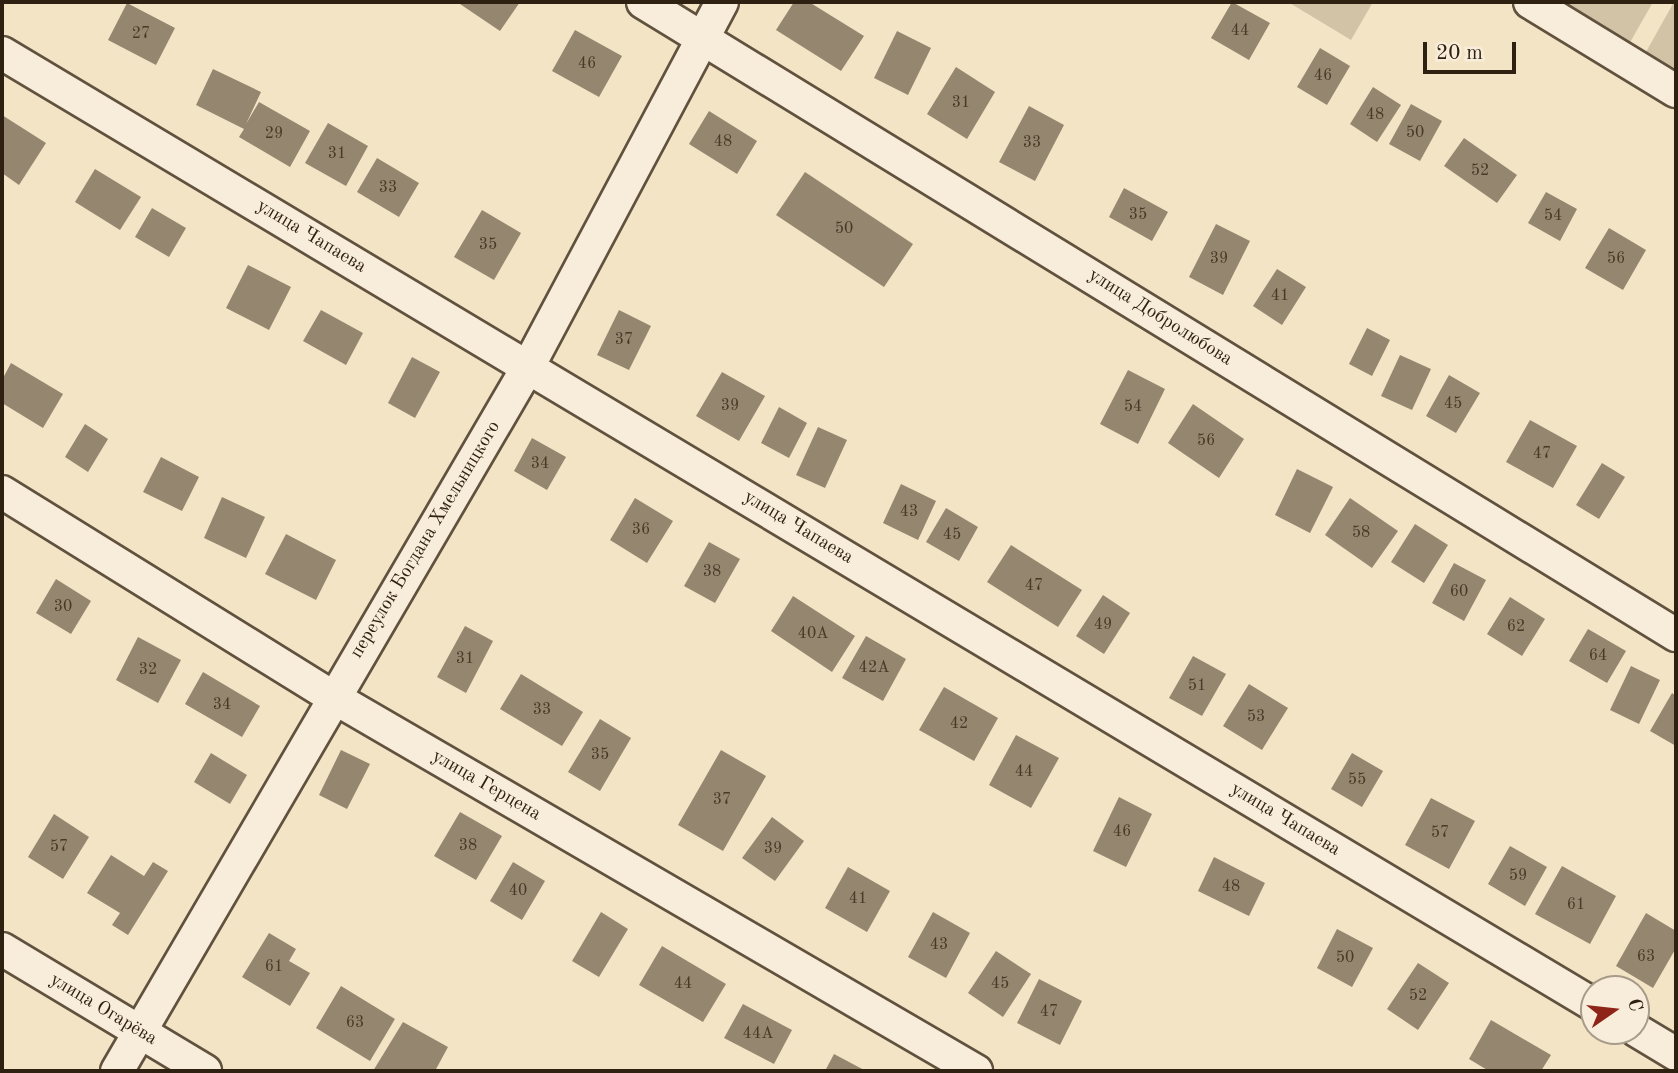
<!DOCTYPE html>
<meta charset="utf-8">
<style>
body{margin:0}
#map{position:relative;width:1678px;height:1073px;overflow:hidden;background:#f4e4c6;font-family:"Old Standard TT",serif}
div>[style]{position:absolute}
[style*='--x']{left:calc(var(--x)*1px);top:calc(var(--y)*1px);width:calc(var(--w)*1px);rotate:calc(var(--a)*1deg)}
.green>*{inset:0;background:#d2c3a7}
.building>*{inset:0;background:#95866f}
.roads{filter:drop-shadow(2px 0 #60523e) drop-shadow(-2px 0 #60523e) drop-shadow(0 2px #60523e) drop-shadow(0 -2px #60523e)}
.minor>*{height:32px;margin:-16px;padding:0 16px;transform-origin:16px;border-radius:16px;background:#f8edda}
span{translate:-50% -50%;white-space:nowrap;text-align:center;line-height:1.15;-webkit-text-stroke:5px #f8edda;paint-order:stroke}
.number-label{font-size:16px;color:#483a28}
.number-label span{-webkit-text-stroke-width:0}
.street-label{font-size:19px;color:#2e2111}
.frame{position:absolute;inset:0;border:4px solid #2e2111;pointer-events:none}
.north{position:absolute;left:1580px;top:975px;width:70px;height:70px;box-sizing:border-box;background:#f8edda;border:2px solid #a79b8a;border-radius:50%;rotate:76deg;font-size:19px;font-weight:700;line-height:28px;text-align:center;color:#2e2111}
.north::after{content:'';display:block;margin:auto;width:24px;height:32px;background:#8f2418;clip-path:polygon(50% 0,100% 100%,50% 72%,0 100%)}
.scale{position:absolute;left:1423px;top:42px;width:93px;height:32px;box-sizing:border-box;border:4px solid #2e2111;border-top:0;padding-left:9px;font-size:21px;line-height:24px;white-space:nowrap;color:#2e2111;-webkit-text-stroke:5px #f8edda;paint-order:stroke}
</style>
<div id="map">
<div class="green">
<i style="clip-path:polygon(1288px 2px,1373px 2px,1351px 40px)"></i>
<i style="clip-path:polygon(1547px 2px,1653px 2px,1628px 46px)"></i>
<i style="clip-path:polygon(1674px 2px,1676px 2px,1676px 80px,1642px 59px)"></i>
</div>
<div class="building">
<i style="clip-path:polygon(457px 2px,520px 2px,500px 31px)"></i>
<i style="clip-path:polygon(794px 2px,809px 2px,864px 36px,841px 71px,776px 30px)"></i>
<i style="clip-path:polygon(1232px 2px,1270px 23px,1249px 60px,1211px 38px)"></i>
<i style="clip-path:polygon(127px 3px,175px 28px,156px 65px,108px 40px)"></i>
<i style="clip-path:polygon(575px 30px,622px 56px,599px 97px,552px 71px)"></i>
<i style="clip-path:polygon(897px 31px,931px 48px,908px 95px,874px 78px)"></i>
<i style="clip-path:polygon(1320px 48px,1350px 66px,1327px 105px,1297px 87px)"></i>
<i style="clip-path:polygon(956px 67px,995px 92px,967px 139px,927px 114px)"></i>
<i style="clip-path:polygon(213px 69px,261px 92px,246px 124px,259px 102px,310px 131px,290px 167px,239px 137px,244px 129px,196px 105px)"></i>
<i style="clip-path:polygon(1373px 87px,1401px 105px,1377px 142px,1350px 124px)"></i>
<i style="clip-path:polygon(1411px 104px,1442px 121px,1420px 161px,1389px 144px)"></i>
<i style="clip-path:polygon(1029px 106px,1064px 125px,1035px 181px,999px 162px)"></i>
<i style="clip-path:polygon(709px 111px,757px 141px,737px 174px,689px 144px)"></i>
<i style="clip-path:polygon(2px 115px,46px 143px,19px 185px,2px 173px)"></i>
<i style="clip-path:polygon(328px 123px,368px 146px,346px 186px,305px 163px)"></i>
<i style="clip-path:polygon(1464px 138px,1517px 175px,1497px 203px,1444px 166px)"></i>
<i style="clip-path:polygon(377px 158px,419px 183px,399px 217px,357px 192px)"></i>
<i style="clip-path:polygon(95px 169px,141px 197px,120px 230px,75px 202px)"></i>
<i style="clip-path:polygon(805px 172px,913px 244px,884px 287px,776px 215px)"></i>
<i style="clip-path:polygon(1124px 188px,1168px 212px,1152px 241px,1109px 217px)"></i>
<i style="clip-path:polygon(1546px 192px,1577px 209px,1560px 241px,1528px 223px)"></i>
<i style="clip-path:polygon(152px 208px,186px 228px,169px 257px,135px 237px)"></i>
<i style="clip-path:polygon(482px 210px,521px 233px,494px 280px,454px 257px)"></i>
<i style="clip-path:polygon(1216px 224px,1250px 241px,1223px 295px,1189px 277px)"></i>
<i style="clip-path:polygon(1609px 228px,1646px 250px,1623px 290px,1585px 268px)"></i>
<i style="clip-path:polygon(248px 265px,291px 287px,269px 330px,226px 308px)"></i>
<i style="clip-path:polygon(1277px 269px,1306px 287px,1282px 325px,1253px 306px)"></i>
<i style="clip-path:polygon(321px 310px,363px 333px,346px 365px,303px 341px)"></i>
<i style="clip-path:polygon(619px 310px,651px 326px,629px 370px,597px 355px)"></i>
<i style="clip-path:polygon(1367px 328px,1390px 340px,1372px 376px,1349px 364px)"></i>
<i style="clip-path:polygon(1400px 355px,1431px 369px,1412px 410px,1381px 396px)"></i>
<i style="clip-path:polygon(412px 357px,440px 372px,415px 418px,388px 403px)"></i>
<i style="clip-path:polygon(11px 363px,63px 394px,43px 428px,2px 403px,2px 380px)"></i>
<i style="clip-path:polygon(1128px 370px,1165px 389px,1138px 444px,1100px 424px)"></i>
<i style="clip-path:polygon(722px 372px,765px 396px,739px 441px,696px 416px)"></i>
<i style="clip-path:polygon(1449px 375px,1480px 393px,1456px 433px,1426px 416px)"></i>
<i style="clip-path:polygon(1193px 404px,1244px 439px,1219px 478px,1168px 443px)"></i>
<i style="clip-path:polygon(779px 407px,807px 423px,789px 458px,761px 443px)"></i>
<i style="clip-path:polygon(1530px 420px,1577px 446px,1553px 488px,1506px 462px)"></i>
<i style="clip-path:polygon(85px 424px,108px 439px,88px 472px,65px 457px)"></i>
<i style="clip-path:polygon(818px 427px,847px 440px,825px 488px,796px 475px)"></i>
<i style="clip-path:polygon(532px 438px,566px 457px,547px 490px,514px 471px)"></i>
<i style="clip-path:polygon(161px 457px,199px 477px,182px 511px,143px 492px)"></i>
<i style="clip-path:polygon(1602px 463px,1625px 477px,1599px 519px,1576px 505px)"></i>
<i style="clip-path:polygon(1297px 469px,1333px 487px,1310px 533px,1275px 515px)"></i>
<i style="clip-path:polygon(901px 484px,936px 501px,918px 540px,883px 523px)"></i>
<i style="clip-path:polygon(222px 497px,265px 517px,246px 558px,204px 538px)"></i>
<i style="clip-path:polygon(635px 498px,673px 521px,647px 563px,610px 540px)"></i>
<i style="clip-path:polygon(1350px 498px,1398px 531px,1372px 568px,1325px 535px)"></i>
<i style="clip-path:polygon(946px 508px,978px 527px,959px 561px,926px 542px)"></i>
<i style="clip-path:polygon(1415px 524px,1448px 545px,1424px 583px,1391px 562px)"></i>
<i style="clip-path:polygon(286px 534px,336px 560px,316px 600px,265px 574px)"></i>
<i style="clip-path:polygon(709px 542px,740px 559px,715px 603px,684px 586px)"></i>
<i style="clip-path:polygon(1011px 545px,1082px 590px,1058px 627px,987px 582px)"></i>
<i style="clip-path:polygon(1454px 563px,1486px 580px,1464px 621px,1432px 603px)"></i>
<i style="clip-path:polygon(56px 579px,91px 601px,71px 634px,36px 613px)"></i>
<i style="clip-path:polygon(1103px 595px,1130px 613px,1104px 654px,1076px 636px)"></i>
<i style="clip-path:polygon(793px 596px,855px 636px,832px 672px,771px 631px)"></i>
<i style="clip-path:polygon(1510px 597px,1545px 619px,1522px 656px,1487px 634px)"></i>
<i style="clip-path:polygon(465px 626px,493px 641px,466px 693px,437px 677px)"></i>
<i style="clip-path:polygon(1588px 629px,1626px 651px,1607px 683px,1569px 661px)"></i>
<i style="clip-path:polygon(866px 636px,906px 659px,883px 701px,842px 678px)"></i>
<i style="clip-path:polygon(138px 637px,181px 660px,158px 703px,116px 680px)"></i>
<i style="clip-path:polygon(1193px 656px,1226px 674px,1202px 716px,1169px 698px)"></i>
<i style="clip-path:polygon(1631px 666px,1660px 680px,1639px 724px,1610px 710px)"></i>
<i style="clip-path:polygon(203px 672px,260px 706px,242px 737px,185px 704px)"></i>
<i style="clip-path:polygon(521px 674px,583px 712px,562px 746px,500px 709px)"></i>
<i style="clip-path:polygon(1249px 684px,1288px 708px,1262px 750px,1223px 726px)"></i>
<i style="clip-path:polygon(944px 687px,998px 718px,974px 761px,919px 730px)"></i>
<i style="clip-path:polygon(1672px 693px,1676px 696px,1676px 746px,1650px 731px)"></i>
<i style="clip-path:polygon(600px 719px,631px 738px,600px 791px,568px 772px)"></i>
<i style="clip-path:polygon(1016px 735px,1059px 758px,1031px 808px,989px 785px)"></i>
<i style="clip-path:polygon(341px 750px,370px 764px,347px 809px,319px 795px)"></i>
<i style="clip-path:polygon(721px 750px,766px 776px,723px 851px,678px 825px)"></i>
<i style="clip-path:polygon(211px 753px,247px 775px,230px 804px,194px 782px)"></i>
<i style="clip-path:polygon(1352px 753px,1383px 771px,1362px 807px,1331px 789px)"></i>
<i style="clip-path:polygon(1119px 797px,1152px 814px,1126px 867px,1093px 851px)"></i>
<i style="clip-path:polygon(1431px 798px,1475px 821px,1449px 869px,1405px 845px)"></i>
<i style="clip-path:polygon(460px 812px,502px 836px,476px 880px,434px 856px)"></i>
<i style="clip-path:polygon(54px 814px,89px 837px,63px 879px,28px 857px)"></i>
<i style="clip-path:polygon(772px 817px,804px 841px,775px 881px,742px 858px)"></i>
<i style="clip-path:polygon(1510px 846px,1547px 867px,1525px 906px,1488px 884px)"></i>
<i style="clip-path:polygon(111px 855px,144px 876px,153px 862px,168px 871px,128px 935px,112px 925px,120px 913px,87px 893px)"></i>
<i style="clip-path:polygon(1214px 857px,1265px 883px,1249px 916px,1198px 891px)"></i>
<i style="clip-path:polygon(513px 862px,545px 881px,522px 920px,490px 901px)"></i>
<i style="clip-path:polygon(1562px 866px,1616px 896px,1590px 944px,1535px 914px)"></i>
<i style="clip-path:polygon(848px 867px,890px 891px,867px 932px,825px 908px)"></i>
<i style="clip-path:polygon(601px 912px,628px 929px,599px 977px,572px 961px)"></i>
<i style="clip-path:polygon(933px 912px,970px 933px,946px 978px,908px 957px)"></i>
<i style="clip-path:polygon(1646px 913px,1676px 931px,1676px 948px,1653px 988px,1616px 966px)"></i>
<i style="clip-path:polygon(1337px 929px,1373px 948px,1352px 987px,1317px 968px)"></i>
<i style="clip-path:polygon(269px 933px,296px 949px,289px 961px,310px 973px,290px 1006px,242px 977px)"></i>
<i style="clip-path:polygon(662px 946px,726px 984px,703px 1022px,639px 985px)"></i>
<i style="clip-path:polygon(996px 951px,1031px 974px,1003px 1017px,968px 993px)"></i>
<i style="clip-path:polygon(1418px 963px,1449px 983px,1418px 1030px,1387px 1009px)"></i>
<i style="clip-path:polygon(1039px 979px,1082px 1001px,1060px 1045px,1017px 1023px)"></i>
<i style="clip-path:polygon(341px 986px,395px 1019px,370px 1061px,316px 1028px)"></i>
<i style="clip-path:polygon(743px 1004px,792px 1030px,774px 1064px,724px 1038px)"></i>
<i style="clip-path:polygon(1491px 1020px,1551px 1055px,1541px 1071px,1489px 1071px,1469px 1059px)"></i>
<i style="clip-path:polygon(403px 1022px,448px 1047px,435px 1071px,373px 1071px)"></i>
<i style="clip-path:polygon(834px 1054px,866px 1071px,825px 1071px)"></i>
</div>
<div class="roads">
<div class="minor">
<i style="--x:643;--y:2;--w:1212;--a:31.5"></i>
<i style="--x:1530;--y:2;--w:171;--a:31.4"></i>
<i style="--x:2;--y:53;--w:1855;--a:30.88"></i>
<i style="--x:2;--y:492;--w:389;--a:31.8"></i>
<i style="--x:333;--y:697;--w:744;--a:30.18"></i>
<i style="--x:2;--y:949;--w:237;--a:31"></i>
<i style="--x:1636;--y:1030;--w:47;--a:31"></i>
<i style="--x:117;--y:1071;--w:815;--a:-59.72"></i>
<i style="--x:528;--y:367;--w:413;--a:-62"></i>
</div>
</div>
<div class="number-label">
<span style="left:1240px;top:31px">44</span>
<span style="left:141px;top:34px">27</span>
<span style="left:587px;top:64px">46</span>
<span style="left:1323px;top:76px">46</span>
<span style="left:961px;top:103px">31</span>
<span style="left:1375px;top:115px">48</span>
<span style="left:1415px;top:133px">50</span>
<span style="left:274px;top:134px">29</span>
<span style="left:723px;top:142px">48</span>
<span style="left:1032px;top:143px">33</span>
<span style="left:337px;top:154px">31</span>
<span style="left:1480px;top:171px">52</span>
<span style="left:388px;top:188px">33</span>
<span style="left:1138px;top:215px">35</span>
<span style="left:1553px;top:216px">54</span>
<span style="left:844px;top:229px">50</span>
<span style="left:488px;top:245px">35</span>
<span style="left:1219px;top:259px">39</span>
<span style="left:1616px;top:259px">56</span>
<span style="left:1280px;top:296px">41</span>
<span style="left:624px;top:340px">37</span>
<span style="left:1453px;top:404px">45</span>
<span style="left:730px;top:406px">39</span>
<span style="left:1133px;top:407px">54</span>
<span style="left:1206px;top:441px">56</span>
<span style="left:1542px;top:454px">47</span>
<span style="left:540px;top:464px">34</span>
<span style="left:909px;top:512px">43</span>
<span style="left:641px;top:530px">36</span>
<span style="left:1361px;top:533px">58</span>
<span style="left:952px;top:535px">45</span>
<span style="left:712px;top:572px">38</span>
<span style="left:1034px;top:586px">47</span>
<span style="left:1459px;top:592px">60</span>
<span style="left:63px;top:607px">30</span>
<span style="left:1103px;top:625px">49</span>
<span style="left:1516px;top:627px">62</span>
<span style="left:813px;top:634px">40А</span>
<span style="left:1598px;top:656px">64</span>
<span style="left:465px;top:659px">31</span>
<span style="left:874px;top:668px">42А</span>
<span style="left:148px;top:670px">32</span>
<span style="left:1197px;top:686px">51</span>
<span style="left:222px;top:705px">34</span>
<span style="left:542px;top:710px">33</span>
<span style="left:1256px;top:717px">53</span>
<span style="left:959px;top:724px">42</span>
<span style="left:600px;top:755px">35</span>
<span style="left:1024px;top:772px">44</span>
<span style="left:1357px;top:780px">55</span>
<span style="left:722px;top:800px">37</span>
<span style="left:1122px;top:832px">46</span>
<span style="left:1440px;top:833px">57</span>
<span style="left:468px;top:846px">38</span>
<span style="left:59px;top:847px">57</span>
<span style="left:773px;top:849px">39</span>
<span style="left:1518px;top:876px">59</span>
<span style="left:1231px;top:887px">48</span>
<span style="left:518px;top:891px">40</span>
<span style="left:858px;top:899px">41</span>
<span style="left:1576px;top:905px">61</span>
<span style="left:939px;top:945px">43</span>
<span style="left:1646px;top:957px">63</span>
<span style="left:1345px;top:958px">50</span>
<span style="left:274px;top:967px">61</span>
<span style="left:683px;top:984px">44</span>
<span style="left:1000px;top:984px">45</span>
<span style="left:1418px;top:996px">52</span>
<span style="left:1049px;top:1012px">47</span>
<span style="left:355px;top:1023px">63</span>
<span style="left:758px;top:1034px">44А</span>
</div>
<div class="street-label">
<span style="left:311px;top:237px;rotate:31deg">улица Чапаева</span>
<span style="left:1160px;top:318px;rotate:32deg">улица Добролюбова</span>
<span style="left:798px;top:528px;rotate:31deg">улица Чапаева</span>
<span style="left:426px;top:540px;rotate:-59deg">переулок Богдана Хмельницкого</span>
<span style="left:486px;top:786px;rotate:30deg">улица Герцена</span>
<span style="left:1285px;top:820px;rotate:31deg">улица Чапаева</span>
<span style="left:103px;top:1010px;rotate:31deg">улица Огарёва</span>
</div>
<div class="frame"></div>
<div class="north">С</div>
<div class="scale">20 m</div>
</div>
